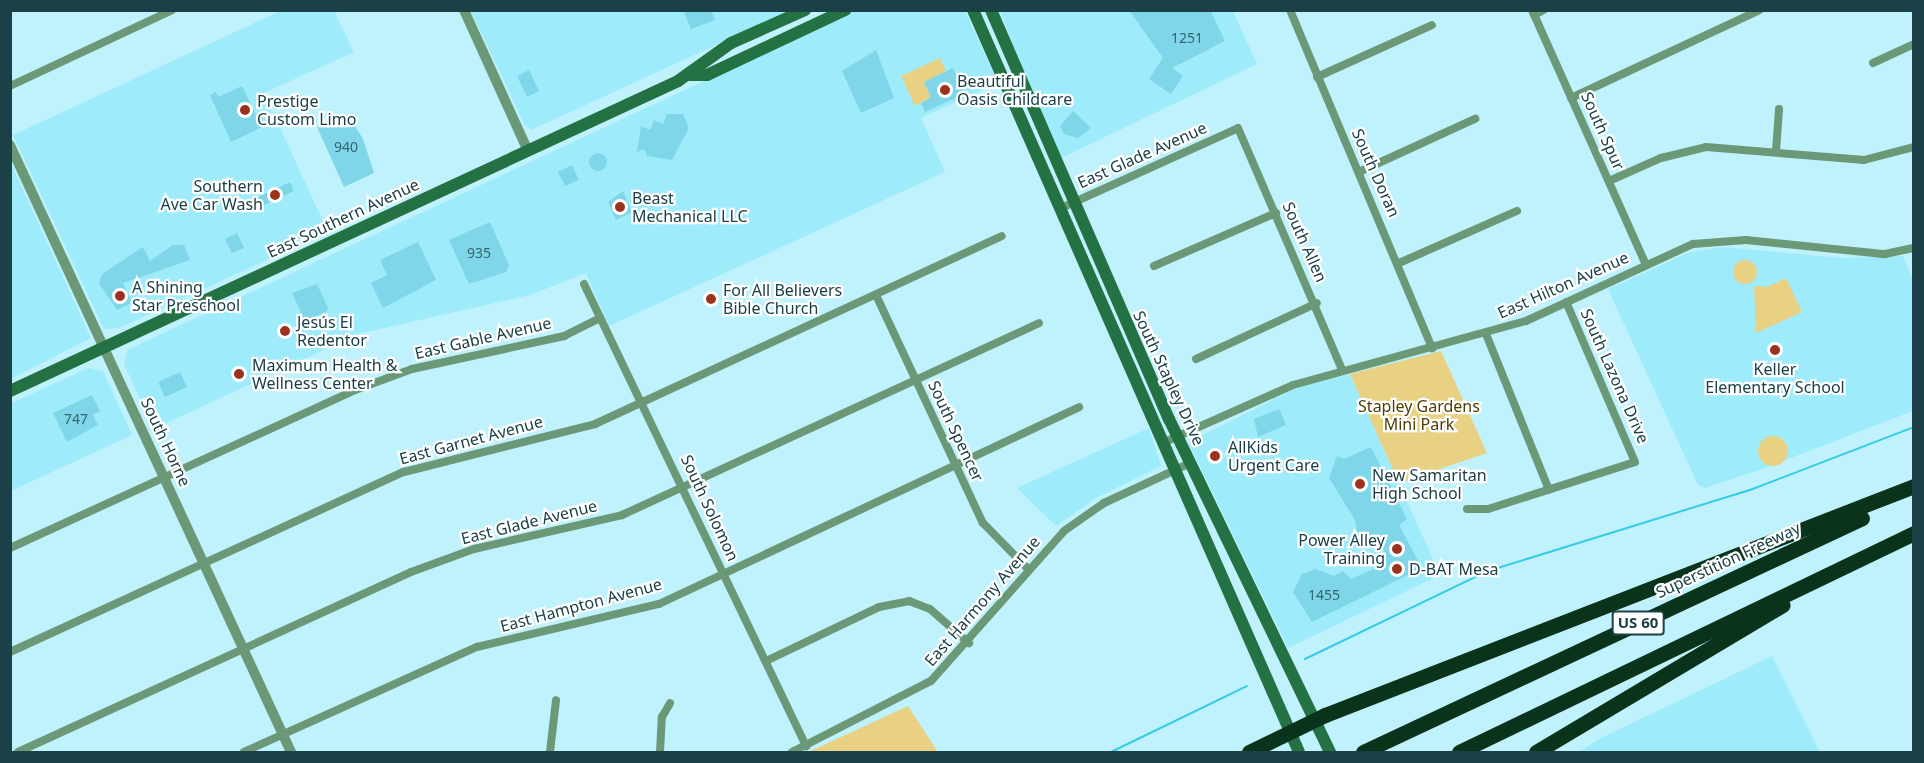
<!DOCTYPE html>
<meta charset="utf-8">
<style>
body{margin:0}
#map{position:relative;width:1924px;height:763px;overflow:hidden;background:#c0f2fd;font-family:"Noto Sans",sans-serif}
div>[style]{position:absolute}
[style*='--x']{left:calc(var(--x)*1px);top:calc(var(--y)*1px);width:calc(var(--w)*1px);rotate:calc(var(--a)*1deg)}
.built>*{inset:0;background:#9eebfb}
.green>*{inset:0;background:#e9d183}
.round{border-radius:50%}
.stream>*{height:2px;margin:-1px;padding:0 1px;transform-origin:1px;border-radius:1px;background:#35cbe6}
.building>*{inset:0;background:#7fd6e9}
.minor>*{height:8px;margin:-4px;padding:0 4px;transform-origin:4px;border-radius:4px;background:#6b9978}
.tertiary>*{height:10px;margin:-5px;padding:0 5px;transform-origin:5px;border-radius:5px;background:#6b9978}
.secondary>*{height:12px;margin:-6px;padding:0 6px;transform-origin:6px;border-radius:6px;background:#247243}
.motorway>*{height:15px;margin:-7.5px;padding:0 7.5px;transform-origin:7.5px;border-radius:7.5px;background:#0a331b}
.dots>*{width:16px;height:16px;translate:-50% -50%;box-sizing:border-box;border:3px solid #fff;border-radius:50%}
span{translate:-50% -50%;white-space:nowrap;text-align:center;line-height:1.15;-webkit-text-stroke:4.5px #fff;paint-order:stroke}
.number-label{font-size:14px;color:#346670}
.number-label span{-webkit-text-stroke-width:0}
.shield-label span{padding:2px 4px;background:#fff;border:2px solid;border-radius:4px;-webkit-text-stroke-width:0}
.shield-label{font-size:15px;color:#1b4047;font-weight:700}
.poi-label{font-size:16px;color:#1b4047}
.left{translate:0 -50%;text-align:left}
.right{translate:-100% -50%;text-align:right}
.street-label{font-size:16px;color:#1b4047}
.park-label{font-size:16px;color:#4d3e02}
.frame{position:absolute;inset:0;border:12px solid #1b4047;pointer-events:none}
</style>
<div id="map">
<div class="built">
<i style="clip-path:polygon(280px 11px,334px 11px,354px 52px,264px 93px,328px 232px,119px 328px,104px 329px,13px 135px)"></i>
<i style="clip-path:polygon(471px 11px,790px 11px,531px 130px,525px 126px)"></i>
<i style="clip-path:polygon(854px 11px,965px 11px,998px 83px,921px 118px,945px 172px,609px 326px,586px 273px,530px 295px,358px 334px,154px 429px,124px 364px,127px 350px)"></i>
<i style="clip-path:polygon(1000px 11px,1233px 11px,1257px 64px,1057px 160px)"></i>
<i style="clip-path:polygon(11px 163px,91px 338px,11px 379px,10px 379px)"></i>
<i style="clip-path:polygon(1722px 247px,1843px 258px,1903px 256px,1913px 279px,1913px 411px,1765px 468px,1705px 488px,1698px 485px,1608px 289px,1690px 252px)"></i>
<i style="clip-path:polygon(88px 368px,103px 371px,132px 435px,11px 491px,10px 404px)"></i>
<i style="clip-path:polygon(1350px 374px,1440px 575px,1288px 648px,1188px 442px,1299px 387px)"></i>
<i style="clip-path:polygon(1149px 428px,1161px 466px,1096px 498px,1056px 526px,1017px 488px)"></i>
<i style="clip-path:polygon(1772px 656px,1820px 752px,1579px 752px,1601px 738px)"></i>
</div>
<div class="green">
<i style="clip-path:polygon(940px 58px,946px 71px,924px 82px,931px 97px,915px 106px,901px 76px)"></i>
<i class="round" style="left:1733px;top:260px;width:24px;height:24px"></i>
<i style="clip-path:polygon(1786px 278px,1802px 312px,1756px 333px,1754px 286px,1767px 287px)"></i>
<i style="clip-path:polygon(1441px 351px,1487px 453px,1399px 483px,1350px 374px)"></i>
<i class="round" style="left:1758px;top:436px;width:30px;height:30px"></i>
<i style="clip-path:polygon(908px 706px,938px 752px,808px 752px,856px 730px)"></i>
</div>
<div class="stream">
<i style="--x:1305;--y:659;--w:203;--a:-25.7"></i>
<i style="--x:1488;--y:571;--w:274;--a:-17.2"></i>
<i style="--x:1750;--y:490;--w:176;--a:-21"></i>
<i style="--x:1111;--y:752;--w:151;--a:-25.9"></i>
</div>
<div class="building">
<i style="clip-path:polygon(683px 10px,711px 10px,715px 20px,691px 29px)"></i>
<i style="clip-path:polygon(1129px 10px,1210px 10px,1225px 41px,1172px 68px,1183px 76px,1171px 94px,1149px 79px,1163px 58px)"></i>
<i style="clip-path:polygon(876px 50px,894px 98px,861px 113px,842px 71px)"></i>
<i style="clip-path:polygon(953px 68px,957px 76px,963px 73px,965px 94px,925px 112px,921px 103px,931px 97px,924px 82px)"></i>
<i style="clip-path:polygon(529px 70px,539px 91px,527px 97px,517px 76px)"></i>
<i style="clip-path:polygon(242px 86px,262px 127px,231px 142px,210px 95px,216px 92px,218px 97px)"></i>
<i style="clip-path:polygon(1073px 111px,1091px 128px,1078px 138px,1064px 134px,1060px 126px)"></i>
<i style="clip-path:polygon(340px 114px,348px 115px,363px 139px,374px 173px,344px 187px,317px 127px)"></i>
<i style="clip-path:polygon(667px 114px,683px 114px,689px 128px,672px 160px,647px 156px,644px 149px,637px 152px,641px 126px,650px 130px,654px 120px,663px 124px)"></i>
<i class="round" style="left:589px;top:153px;width:18px;height:18px"></i>
<i style="clip-path:polygon(572px 165px,579px 180px,565px 186px,558px 172px)"></i>
<i style="clip-path:polygon(290px 182px,294px 191px,260px 207px,256px 198px)"></i>
<i style="clip-path:polygon(623px 191px,632px 212px,616px 220px,608px 202px)"></i>
<i style="clip-path:polygon(490px 222px,509px 265px,506px 272px,469px 284px,449px 240px)"></i>
<i style="clip-path:polygon(237px 233px,244px 248px,232px 253px,225px 239px)"></i>
<i style="clip-path:polygon(418px 242px,436px 280px,383px 308px,371px 283px,387px 275px,380px 260px)"></i>
<i style="clip-path:polygon(173px 245px,184px 245px,190px 260px,123px 283px,132px 303px,117px 310px,99px 283px,102px 274px,143px 247px,150px 261px)"></i>
<i style="clip-path:polygon(317px 284px,329px 310px,305px 321px,292px 293px)"></i>
<i style="clip-path:polygon(180px 372px,187px 387px,165px 397px,158px 382px)"></i>
<i style="clip-path:polygon(92px 395px,100px 411px,93px 415px,98px 425px,67px 442px,53px 413px)"></i>
<i style="clip-path:polygon(1279px 409px,1286px 425px,1258px 437px,1254px 419px)"></i>
<i style="clip-path:polygon(1371px 447px,1407px 519px,1399px 525px,1422px 568px,1312px 622px,1293px 592px,1302px 574px,1315px 569px,1334px 576px,1343px 571px,1351px 579px,1380px 566px,1386px 556px,1382px 547px,1358px 539px,1355px 520px,1329px 478px,1337px 456px,1344px 459px)"></i>
</div>
<div class="minor">
<i style="--x:1290;--y:10;--w:367;--a:67.2"></i>
<i style="--x:1532;--y:10;--w:279;--a:65.9"></i>
<i style="--x:1534;--y:15;--w:11;--a:-27"></i>
<i style="--x:1873;--y:63;--w:45;--a:-24.9"></i>
<i style="--x:1317;--y:77;--w:126;--a:-24.3"></i>
<i style="--x:10;--y:86;--w:179;--a:-25.1"></i>
<i style="--x:1571;--y:98;--w:208;--a:-25"></i>
<i style="--x:1776;--y:151;--w:42;--a:-85.9"></i>
<i style="--x:1359;--y:172;--w:128;--a:-24.6"></i>
<i style="--x:1609;--y:181;--w:57;--a:-23.9"></i>
<i style="--x:1661;--y:158;--w:46;--a:-13.7"></i>
<i style="--x:1706;--y:147;--w:159;--a:4.7"></i>
<i style="--x:1864;--y:160;--w:52;--a:-14.6"></i>
<i style="--x:1059;--y:209;--w:196;--a:-24.3"></i>
<i style="--x:1238;--y:128;--w:263;--a:66.7"></i>
<i style="--x:1399;--y:263;--w:129;--a:-23.8"></i>
<i style="--x:1154;--y:266;--w:133;--a:-23.5"></i>
<i style="--x:584;--y:284;--w:513;--a:64.33"></i>
<i style="--x:876;--y:295;--w:252;--a:64.9"></i>
<i style="--x:983;--y:523;--w:63;--a:45.6"></i>
<i style="--x:1486;--y:334;--w:168;--a:68"></i>
<i style="--x:1196;--y:359;--w:133;--a:-24.8"></i>
<i style="--x:1165;--y:442;--w:140;--a:-24"></i>
<i style="--x:1293;--y:385;--w:242;--a:-15.4"></i>
<i style="--x:1526;--y:321;--w:184;--a:-24.8"></i>
<i style="--x:1693;--y:244;--w:53;--a:-4.3"></i>
<i style="--x:1746;--y:240;--w:140;--a:5.8"></i>
<i style="--x:1885;--y:254;--w:30;--a:-12"></i>
<i style="--x:1467;--y:509;--w:21;--a:0"></i>
<i style="--x:1488;--y:509;--w:154;--a:-17.7"></i>
<i style="--x:1635;--y:462;--w:174;--a:-113.3"></i>
<i style="--x:10;--y:548;--w:374;--a:-24.6"></i>
<i style="--x:350;--y:392;--w:66;--a:-20.4"></i>
<i style="--x:412;--y:369;--w:156;--a:-12.2"></i>
<i style="--x:564;--y:336;--w:40;--a:-26.6"></i>
<i style="--x:10;--y:652;--w:433;--a:-24.6"></i>
<i style="--x:404;--y:472;--w:197;--a:-14.1"></i>
<i style="--x:595;--y:424;--w:448;--a:-24.8"></i>
<i style="--x:766;--y:661;--w:125;--a:-25.5"></i>
<i style="--x:879;--y:607;--w:31;--a:-11"></i>
<i style="--x:909;--y:601;--w:22;--a:21"></i>
<i style="--x:930;--y:609;--w:52;--a:41.1"></i>
<i style="--x:18;--y:752;--w:432;--a:-24.6"></i>
<i style="--x:411;--y:572;--w:67;--a:-20.1"></i>
<i style="--x:474;--y:549;--w:152;--a:-12.9"></i>
<i style="--x:622;--y:515;--w:459;--a:-24.7"></i>
<i style="--x:244;--y:752;--w:256;--a:-24.3"></i>
<i style="--x:477;--y:647;--w:187;--a:-13.3"></i>
<i style="--x:659;--y:604;--w:464;--a:-25.1"></i>
<i style="--x:550;--y:752;--w:52;--a:-83.4"></i>
<i style="--x:660;--y:752;--w:35;--a:-87"></i>
<i style="--x:662;--y:717;--w:16;--a:-60"></i>
<i style="--x:792;--y:752;--w:156;--a:-27.1"></i>
<i style="--x:931;--y:681;--w:200;--a:-48.4"></i>
<i style="--x:1064;--y:531;--w:49;--a:-35"></i>
<i style="--x:1104;--y:503;--w:95;--a:-24.9"></i>
</div>
<div class="tertiary">
<i style="--x:464;--y:10;--w:155;--a:65.6"></i>
<i style="--x:10;--y:145;--w:669;--a:65.16"></i>
</div>
<div class="secondary">
<i style="--x:973;--y:10;--w:810;--a:66.28"></i>
<i style="--x:991;--y:10;--w:446;--a:66.5"></i>
<i style="--x:1169;--y:419;--w:370;--a:64.2"></i>
<i style="--x:690;--y:75;--w:17;--a:0"></i>
<i style="--x:707;--y:75;--w:153;--a:-25.2"></i>
<i style="--x:10;--y:391;--w:736;--a:-24.89"></i>
<i style="--x:678;--y:81;--w:65;--a:-35.6"></i>
<i style="--x:731;--y:43;--w:81;--a:-24"></i>
</div>
<div class="motorway">
<i style="--x:1249;--y:752;--w:85;--a:-26"></i>
<i style="--x:1325;--y:715;--w:632;--a:-21.25"></i>
<i style="--x:1363;--y:752;--w:551;--a:-25.12"></i>
<i style="--x:1459;--y:752;--w:505;--a:-25.7"></i>
<i style="--x:1536;--y:752;--w:287;--a:-30.8"></i>
</div>
<div class="dots">
<i style="left:945px;top:90px;background:#9c321d"></i>
<i style="left:245px;top:110px;background:#9c321d"></i>
<i style="left:275px;top:195px;background:#9c321d"></i>
<i style="left:620px;top:207px;background:#9c321d"></i>
<i style="left:120px;top:296px;background:#9c321d"></i>
<i style="left:711px;top:299px;background:#9c321d"></i>
<i style="left:285px;top:331px;background:#9c321d"></i>
<i style="left:1775px;top:350px;background:#9c321d"></i>
<i style="left:239px;top:374px;background:#9c321d"></i>
<i style="left:1215px;top:456px;background:#9c321d"></i>
<i style="left:1360px;top:484px;background:#9c321d"></i>
<i style="left:1397px;top:549px;background:#9c321d"></i>
<i style="left:1397px;top:569px;background:#9c321d"></i>
</div>
<div class="number-label">
<span style="left:1187px;top:38px">1251</span>
<span style="left:346px;top:147px">940</span>
<span style="left:479px;top:253px">935</span>
<span style="left:76px;top:419px">747</span>
<span style="left:1324px;top:595px">1455</span>
</div>
<div class="shield-label">
<span style="left:1638px;top:623px">US 60</span>
</div>
<div class="poi-label">
<span class="left" style="left:957px;top:90px">Beautiful<br>Oasis Childcare</span>
<span class="left" style="left:257px;top:110px">Prestige<br>Custom Limo</span>
<span class="right" style="left:263px;top:195px">Southern<br>Ave Car Wash</span>
<span class="left" style="left:632px;top:207px">Beast<br>Mechanical LLC</span>
<span class="left" style="left:132px;top:296px">A Shining<br>Star Preschool</span>
<span class="left" style="left:723px;top:299px">For All Believers<br>Bible Church</span>
<span class="left" style="left:297px;top:331px">Jesús El<br>Redentor</span>
<span class="left" style="left:252px;top:374px">Maximum Health &amp;<br>Wellness Center</span>
<span style="left:1775px;top:378px">Keller<br>Elementary School</span>
<span class="left" style="left:1228px;top:456px">AllKids<br>Urgent Care</span>
<span class="left" style="left:1372px;top:484px">New Samaritan<br>High School</span>
<span class="right" style="left:1385px;top:549px">Power Alley<br>Training</span>
<span class="left" style="left:1409px;top:569px">D-BAT Mesa</span>
</div>
<div class="street-label">
<span style="left:1603px;top:131px;rotate:66deg">South Spur</span>
<span style="left:1142px;top:155px;rotate:-24deg">East Glade Avenue</span>
<span style="left:1376px;top:173px;rotate:66deg">South Doran</span>
<span style="left:343px;top:218px;rotate:-25deg">East Southern Avenue</span>
<span style="left:1305px;top:242px;rotate:66deg">South Allen</span>
<span style="left:1563px;top:285px;rotate:-24deg">East Hilton Avenue</span>
<span style="left:483px;top:338px;rotate:-13deg">East Gable Avenue</span>
<span style="left:1615px;top:376px;rotate:66deg">South Lazona Drive</span>
<span style="left:1169px;top:378px;rotate:65deg">South Stapley Drive</span>
<span style="left:956px;top:431px;rotate:65deg">South Spencer</span>
<span style="left:471px;top:440px;rotate:-15deg">East Garnet Avenue</span>
<span style="left:166px;top:442px;rotate:65deg">South Horne</span>
<span style="left:710px;top:508px;rotate:65deg">South Solomon</span>
<span style="left:529px;top:522px;rotate:-14deg">East Glade Avenue</span>
<span style="left:1728px;top:560px;rotate:-25deg">Superstition Freeway</span>
<span style="left:982px;top:601px;rotate:-49deg">East Harmony Avenue</span>
<span style="left:581px;top:605px;rotate:-15deg">East Hampton Avenue</span>
</div>
<div class="park-label">
<span style="left:1419px;top:415px">Stapley Gardens<br>Mini Park</span>
</div>
<div class="frame"></div>
</div>
